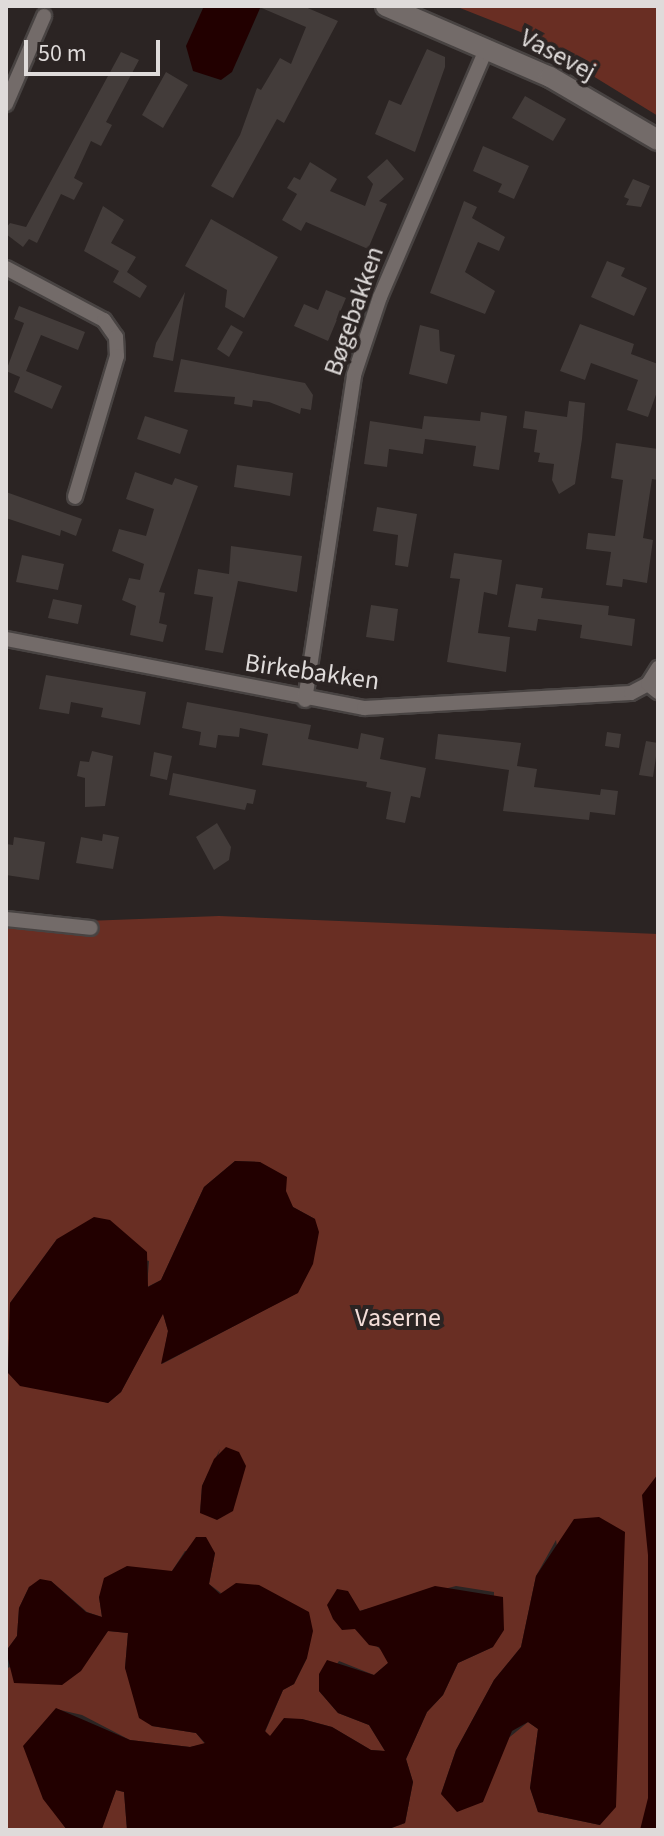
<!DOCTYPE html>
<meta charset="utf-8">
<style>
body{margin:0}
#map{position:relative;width:664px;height:1836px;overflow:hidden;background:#2b2423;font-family:"Source Sans 3",sans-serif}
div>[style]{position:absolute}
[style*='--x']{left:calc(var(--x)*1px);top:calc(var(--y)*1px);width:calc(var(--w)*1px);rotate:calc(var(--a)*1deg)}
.green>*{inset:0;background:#692e23}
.water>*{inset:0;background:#200}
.building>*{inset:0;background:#433c3a}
.roads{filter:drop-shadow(2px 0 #484342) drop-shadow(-2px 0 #484342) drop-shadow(0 2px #484342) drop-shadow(0 -2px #484342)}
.street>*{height:14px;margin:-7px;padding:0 7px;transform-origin:7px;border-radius:7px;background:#736b69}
.secondary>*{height:20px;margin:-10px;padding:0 10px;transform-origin:10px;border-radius:10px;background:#736b69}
span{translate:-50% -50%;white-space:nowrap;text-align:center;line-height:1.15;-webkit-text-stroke:8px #2b2423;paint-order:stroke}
.street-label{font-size:26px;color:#dfdbda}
.park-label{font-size:26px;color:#f3ddd8}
.frame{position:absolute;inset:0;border:8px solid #dfdbda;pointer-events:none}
.scale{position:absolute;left:24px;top:40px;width:136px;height:36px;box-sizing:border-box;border:4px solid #dfdbda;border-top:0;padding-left:10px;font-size:24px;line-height:28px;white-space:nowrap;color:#dfdbda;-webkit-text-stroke:6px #2b2423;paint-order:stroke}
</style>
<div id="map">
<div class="green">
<i style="clip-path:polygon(455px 6px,658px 6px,658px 116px,523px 33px)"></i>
<i style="clip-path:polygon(evenodd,219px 916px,658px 934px,658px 1830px,386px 1830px,405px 1823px,413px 1782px,406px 1759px,427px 1712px,443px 1695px,458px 1663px,493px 1647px,494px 1592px,456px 1586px,359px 1611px,355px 1629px,389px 1656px,388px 1663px,374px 1675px,339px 1661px,319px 1691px,338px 1713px,369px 1725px,385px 1751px,371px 1750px,332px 1727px,302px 1719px,270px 1736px,265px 1732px,283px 1690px,294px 1684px,307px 1658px,209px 1584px,215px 1553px,185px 1551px,172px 1571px,99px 1597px,102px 1617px,87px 1612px,51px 1581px,29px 1587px,19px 1608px,17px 1636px,6px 1651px,6px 924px,219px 916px,235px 1161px,260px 1162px,293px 1207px,315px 1219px,297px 1293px,162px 1364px,168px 1331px,163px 1313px,121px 1392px,108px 1403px,8px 1373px,10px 1303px,57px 1239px,149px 1261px,147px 1287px,161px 1280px,204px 1187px,235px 1161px,219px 916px,220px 1449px,200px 1513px,202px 1486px,220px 1449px,219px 916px,556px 1540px,600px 1825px,538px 1812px,530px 1788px,538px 1729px,528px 1722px,441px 1794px,456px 1750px,494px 1680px,521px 1647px,536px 1576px,556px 1540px)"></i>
<i style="clip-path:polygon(108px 1631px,128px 1633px,125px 1668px,152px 1726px,196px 1733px,205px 1744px,190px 1747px,130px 1740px,82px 1715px,56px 1709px,59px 1819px,67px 1830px,6px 1830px,6px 1660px,7px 1668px,98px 1644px)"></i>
<i style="clip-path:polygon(116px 1790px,124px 1792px,127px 1830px,101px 1830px)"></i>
</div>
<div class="water">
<i style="clip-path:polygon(204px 6px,261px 6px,232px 72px,221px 80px,193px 71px,186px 46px)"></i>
<i style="clip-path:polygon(235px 1161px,260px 1162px,287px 1177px,286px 1191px,293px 1207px,315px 1219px,319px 1232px,313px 1264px,298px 1293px,161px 1364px,168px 1331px,163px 1314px,121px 1392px,108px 1403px,20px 1386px,8px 1373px,10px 1303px,57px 1239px,94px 1217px,110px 1220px,147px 1252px,148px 1287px,161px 1280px,204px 1187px)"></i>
<i style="clip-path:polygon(226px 1447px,239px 1452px,246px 1466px,233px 1511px,217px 1520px,200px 1513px,202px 1486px,214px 1459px)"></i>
<i style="clip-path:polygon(658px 1474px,658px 1830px,640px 1830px,648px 1798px,648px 1555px,642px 1495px)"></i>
<i style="clip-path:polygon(599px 1517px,625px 1532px,616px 1807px,600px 1825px,538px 1812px,530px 1788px,538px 1729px,528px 1722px,512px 1731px,483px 1802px,457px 1812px,441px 1794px,456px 1750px,494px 1680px,521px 1647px,536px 1576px,574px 1519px)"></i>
<i style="clip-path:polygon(196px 1537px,206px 1537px,215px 1553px,209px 1584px,220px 1594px,236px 1583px,259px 1585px,309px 1612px,313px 1631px,307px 1658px,294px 1684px,283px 1690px,265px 1731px,270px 1736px,284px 1718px,302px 1719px,332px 1727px,371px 1750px,385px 1751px,369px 1725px,338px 1713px,319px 1691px,319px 1674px,327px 1660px,374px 1675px,388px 1663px,379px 1647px,369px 1645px,355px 1629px,342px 1630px,333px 1619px,327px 1605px,337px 1589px,348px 1591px,360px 1611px,435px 1586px,503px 1597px,504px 1630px,493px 1647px,458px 1663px,443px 1695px,427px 1712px,406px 1759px,413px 1782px,405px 1823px,386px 1830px,127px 1830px,124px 1792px,116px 1790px,102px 1829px,67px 1830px,43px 1799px,23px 1746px,56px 1708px,130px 1740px,190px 1747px,205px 1743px,196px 1733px,152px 1726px,139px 1718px,125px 1668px,128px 1633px,108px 1631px,81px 1671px,62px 1685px,14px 1683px,6px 1651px,17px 1636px,19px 1608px,29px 1587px,40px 1579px,51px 1581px,86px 1612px,102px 1617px,99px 1597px,104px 1578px,127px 1566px,172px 1571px)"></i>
</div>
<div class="building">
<i style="clip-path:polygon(257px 6px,303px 6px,338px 21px,284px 123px,277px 119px,233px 198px,211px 186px,240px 135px,257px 88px,261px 90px,280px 58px,291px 64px,306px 27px)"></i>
<i style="clip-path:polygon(427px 49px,445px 57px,445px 67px,415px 152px,375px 134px,389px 100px,401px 105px)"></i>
<i style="clip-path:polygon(121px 52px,139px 60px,106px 122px,112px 125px,101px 146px,91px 141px,74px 178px,83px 183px,74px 200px,61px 194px,37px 243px,29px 239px,23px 247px,6px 234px,6px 228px,10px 223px,26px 227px)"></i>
<i style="clip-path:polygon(166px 72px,188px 85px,163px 128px,142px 115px)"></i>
<i style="clip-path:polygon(525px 96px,566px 119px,553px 141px,512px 118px)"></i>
<i style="clip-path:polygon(483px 146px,529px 166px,514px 199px,498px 192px,502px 184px,473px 171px)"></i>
<i style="clip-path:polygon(387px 159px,404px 179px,379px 201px,387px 204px,368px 249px,306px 222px,301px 231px,282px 220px,297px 194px,287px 188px,294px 177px,300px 180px,310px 162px,337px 179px,330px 191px,365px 206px,373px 184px,367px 177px)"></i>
<i style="clip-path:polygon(633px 179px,650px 186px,641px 207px,626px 205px,629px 199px,624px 197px)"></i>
<i style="clip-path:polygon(464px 201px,477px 207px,472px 218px,505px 237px,499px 251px,478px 242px,465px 272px,495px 291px,485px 314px,430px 293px)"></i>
<i style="clip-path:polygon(103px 206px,124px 220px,111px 243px,136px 257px,127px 272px,147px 286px,140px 298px,113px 282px,119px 271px,84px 251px)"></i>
<i style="clip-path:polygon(211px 219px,278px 257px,244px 318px,225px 307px,227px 290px,185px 266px)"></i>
<i style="clip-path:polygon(607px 261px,625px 268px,621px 276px,647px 288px,634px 316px,591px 297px)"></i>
<i style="clip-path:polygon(326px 290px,346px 298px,328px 341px,294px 326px,304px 304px,318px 310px)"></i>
<i style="clip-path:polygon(185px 292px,173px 361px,153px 357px,156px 343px)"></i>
<i style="clip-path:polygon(19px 306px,85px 332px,78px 350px,41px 335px,26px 371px,62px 386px,52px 409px,14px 392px,20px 377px,6px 371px,24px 323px,14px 319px)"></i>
<i style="clip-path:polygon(580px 324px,634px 344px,631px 354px,658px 364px,658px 389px,648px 417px,627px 410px,638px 380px,591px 363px,585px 380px,560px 371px)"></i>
<i style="clip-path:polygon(231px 325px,243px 332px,229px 357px,217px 349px)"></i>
<i style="clip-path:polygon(420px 325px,439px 330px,440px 351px,455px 355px,447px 384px,409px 374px)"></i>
<i style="clip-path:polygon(181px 359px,305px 383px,313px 395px,311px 410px,301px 408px,300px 414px,269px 402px,253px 400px,252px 407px,234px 404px,235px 397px,174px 392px)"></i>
<i style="clip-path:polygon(569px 401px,585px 403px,582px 439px,575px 484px,559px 494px,552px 480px,554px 464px,538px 462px,540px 453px,534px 452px,537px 430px,523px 428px,525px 411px,567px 417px)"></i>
<i style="clip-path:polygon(481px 412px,507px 416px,499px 470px,473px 466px,476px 446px,425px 439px,423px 454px,389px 449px,387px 467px,364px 464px,370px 421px,422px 429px,424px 416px,480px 421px)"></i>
<i style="clip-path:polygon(145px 416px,188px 430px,180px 454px,137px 439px)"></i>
<i style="clip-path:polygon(616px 443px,658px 449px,658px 480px,652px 479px,643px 538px,653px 540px,647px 583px,623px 579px,622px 587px,606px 585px,611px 552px,586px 549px,588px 533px,615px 536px,623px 480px,611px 478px)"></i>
<i style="clip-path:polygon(237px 465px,293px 473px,290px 496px,234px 487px)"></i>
<i style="clip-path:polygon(135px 472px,172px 485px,175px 478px,198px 486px,159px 592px,165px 593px,159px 623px,167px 625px,163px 642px,130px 635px,136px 606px,122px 600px,129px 578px,140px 580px,144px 564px,112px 551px,119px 529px,146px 536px,154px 509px,126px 499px)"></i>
<i style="clip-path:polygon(6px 492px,82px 519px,76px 536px,61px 530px,60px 536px,6px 518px)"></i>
<i style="clip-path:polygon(377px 507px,417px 514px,408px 567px,395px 565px,398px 535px,373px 531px)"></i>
<i style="clip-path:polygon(231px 546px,302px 556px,297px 592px,238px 581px,223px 653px,205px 650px,213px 597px,194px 594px,198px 569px,229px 574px)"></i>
<i style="clip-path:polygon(454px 553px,502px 560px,497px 595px,484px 592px,478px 633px,510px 637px,506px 672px,447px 662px,460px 579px,450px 578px)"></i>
<i style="clip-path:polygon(22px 555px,64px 564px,58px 590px,16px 582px)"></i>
<i style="clip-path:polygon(516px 584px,543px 588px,541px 598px,609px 606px,608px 615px,635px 619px,632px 646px,580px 638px,582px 625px,538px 619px,536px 631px,508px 627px)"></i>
<i style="clip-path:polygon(53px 599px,82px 605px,78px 624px,48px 618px)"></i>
<i style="clip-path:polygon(371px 605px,398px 609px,394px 641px,366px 637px)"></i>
<i style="clip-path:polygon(46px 675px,146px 692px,140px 725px,101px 717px,103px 708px,71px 702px,69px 714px,39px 709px)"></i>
<i style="clip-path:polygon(187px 702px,311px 725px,308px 739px,358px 749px,361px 733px,384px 738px,380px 759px,426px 768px,420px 798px,411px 796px,405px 823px,386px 819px,391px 792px,366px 787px,367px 782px,262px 765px,268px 734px,240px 728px,239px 737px,218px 735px,216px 748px,199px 745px,201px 732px,182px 728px)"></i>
<i style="clip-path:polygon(607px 732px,621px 734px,619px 748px,605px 746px)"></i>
<i style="clip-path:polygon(438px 734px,521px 743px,517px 766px,537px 769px,534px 787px,600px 795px,601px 789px,618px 791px,615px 815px,590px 812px,589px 820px,503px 811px,509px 770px,435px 759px)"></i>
<i style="clip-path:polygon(646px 741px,658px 743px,653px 777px,639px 775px)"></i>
<i style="clip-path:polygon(92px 751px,113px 756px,105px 806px,85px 807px,85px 778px,77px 776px,80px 761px,89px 762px)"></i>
<i style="clip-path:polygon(154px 752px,172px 756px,167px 780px,150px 776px)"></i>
<i style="clip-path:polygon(173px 773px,256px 790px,253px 804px,247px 803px,245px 810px,169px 795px)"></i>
<i style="clip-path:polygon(217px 823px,231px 847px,229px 860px,214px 870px,196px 837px)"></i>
<i style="clip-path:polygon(103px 834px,119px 837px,113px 869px,76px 863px,81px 837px,102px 841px)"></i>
<i style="clip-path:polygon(14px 837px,45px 842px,39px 880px,6px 875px,6px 844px,13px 845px)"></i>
</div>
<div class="roads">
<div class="street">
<i style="--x:6;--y:104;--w:96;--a:-66.6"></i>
<i style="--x:6;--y:268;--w:111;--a:28"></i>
<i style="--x:104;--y:320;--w:21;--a:55"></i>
<i style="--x:116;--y:337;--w:19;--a:87"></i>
<i style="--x:117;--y:356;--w:147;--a:106.6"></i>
<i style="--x:6;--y:639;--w:365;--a:10.9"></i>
<i style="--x:364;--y:708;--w:267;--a:-3.2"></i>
<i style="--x:631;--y:693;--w:19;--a:-28"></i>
<i style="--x:648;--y:684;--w:13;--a:39"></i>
<i style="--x:648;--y:684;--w:19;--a:-58"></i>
<i style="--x:305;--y:700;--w:329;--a:-81.4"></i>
<i style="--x:354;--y:375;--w:82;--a:-71.6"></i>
<i style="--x:380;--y:297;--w:272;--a:-66.8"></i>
<i style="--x:6;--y:919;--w:85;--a:6"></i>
</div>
<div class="secondary">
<i style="--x:386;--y:6;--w:179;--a:23.4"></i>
<i style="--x:550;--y:77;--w:125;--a:30.3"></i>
</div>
</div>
<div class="street-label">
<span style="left:558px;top:55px;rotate:28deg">Vasevej</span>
<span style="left:354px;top:311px;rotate:-71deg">Bøgebakken</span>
<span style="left:312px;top:672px;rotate:8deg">Birkebakken</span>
</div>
<div class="park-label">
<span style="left:398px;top:1318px">Vaserne</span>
</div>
<div class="frame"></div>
<div class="scale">50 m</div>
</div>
